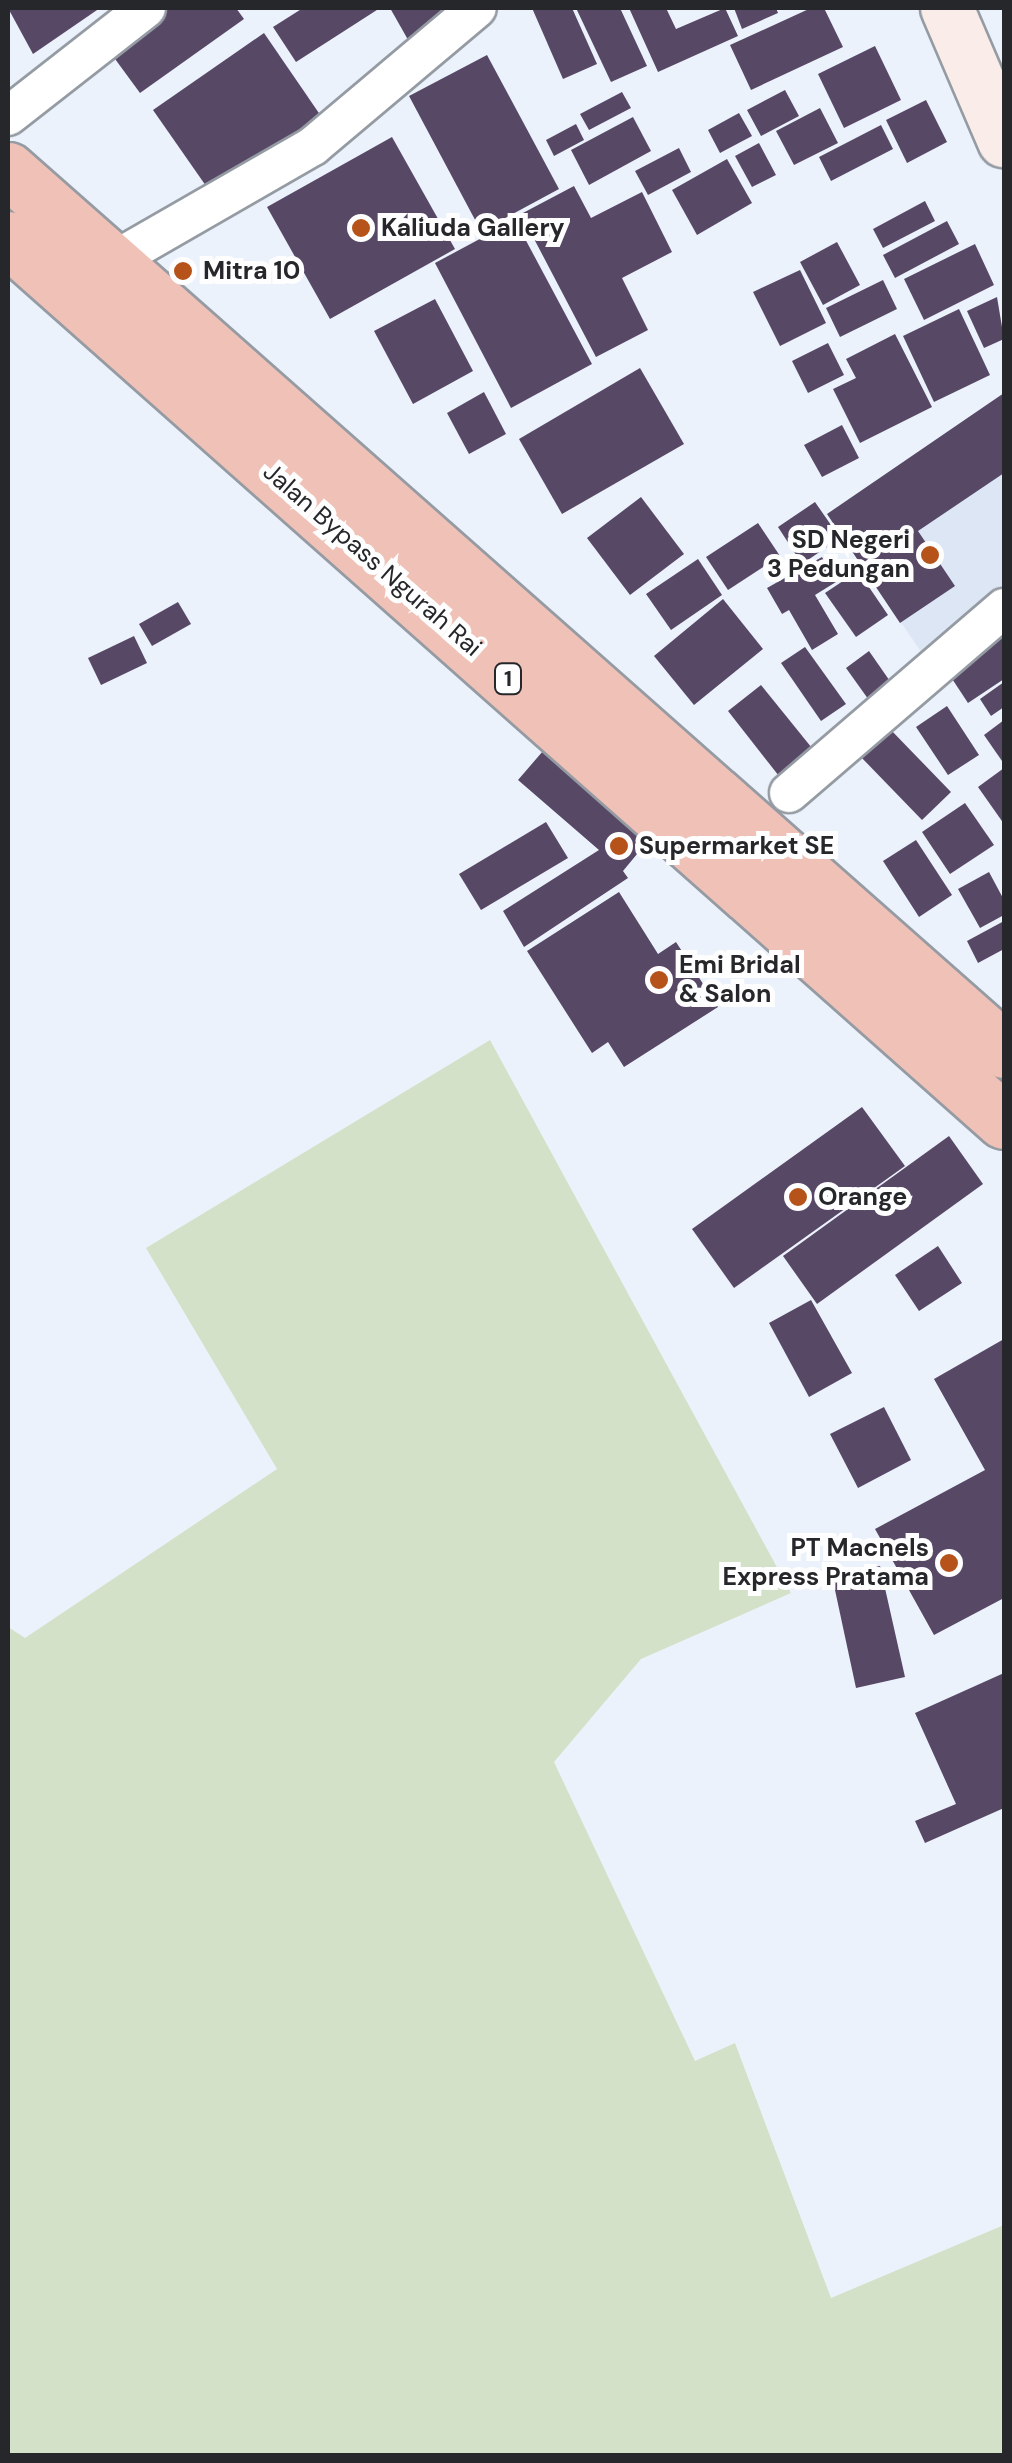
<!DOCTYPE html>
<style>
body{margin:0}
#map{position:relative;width:1012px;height:2463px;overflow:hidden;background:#ecf2fb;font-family:"DM Sans",sans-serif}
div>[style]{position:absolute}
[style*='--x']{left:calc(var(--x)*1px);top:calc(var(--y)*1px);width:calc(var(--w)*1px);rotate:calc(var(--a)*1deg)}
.built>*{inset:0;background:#dce6f5}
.green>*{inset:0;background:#d4e1c9}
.building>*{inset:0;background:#574866}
.roads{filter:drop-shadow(2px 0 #959ba3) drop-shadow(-2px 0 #959ba3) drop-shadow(0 2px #959ba3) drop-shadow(0 -2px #959ba3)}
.street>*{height:38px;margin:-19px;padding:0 19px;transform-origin:19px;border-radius:19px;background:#fff}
.secondary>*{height:52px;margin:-26px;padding:0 26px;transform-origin:26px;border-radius:26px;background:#faece9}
.highway>*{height:55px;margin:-27.5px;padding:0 27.5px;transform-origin:27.5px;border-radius:27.5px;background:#f0c1b6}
.dots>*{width:28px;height:28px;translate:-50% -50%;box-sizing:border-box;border:5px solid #fefefe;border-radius:50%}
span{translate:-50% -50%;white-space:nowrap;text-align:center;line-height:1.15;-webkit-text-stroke:10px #fefefe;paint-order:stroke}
.shield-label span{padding:2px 8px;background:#fefefe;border:2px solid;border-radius:8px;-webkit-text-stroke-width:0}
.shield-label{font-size:22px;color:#25272a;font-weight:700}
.poi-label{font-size:25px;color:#25272a;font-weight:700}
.left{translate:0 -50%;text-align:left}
.right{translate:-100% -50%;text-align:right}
.street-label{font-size:25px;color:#25272a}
.frame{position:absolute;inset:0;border:10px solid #25272a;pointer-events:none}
</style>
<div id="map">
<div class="built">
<i style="clip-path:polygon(1004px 393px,1004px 596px,926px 659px,827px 514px)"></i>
</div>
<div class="green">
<i style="clip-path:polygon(490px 1040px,791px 1593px,641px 1659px,554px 1762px,695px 2061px,735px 2043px,831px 2298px,1004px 2225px,1004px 2455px,8px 2455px,8px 1627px,25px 1638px,277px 1469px,146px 1248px)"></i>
</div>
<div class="building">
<i style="clip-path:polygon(8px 8px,100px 8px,33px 54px)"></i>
<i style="clip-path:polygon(164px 8px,236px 8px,244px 19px,140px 93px,107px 48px)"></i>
<i style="clip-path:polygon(303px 8px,380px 8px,296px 62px,273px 27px)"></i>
<i style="clip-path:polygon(390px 8px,468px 8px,411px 45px)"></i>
<i style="clip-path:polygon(532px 8px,572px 8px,597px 64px,563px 79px)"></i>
<i style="clip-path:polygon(576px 8px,620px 8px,647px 66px,611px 82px)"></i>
<i style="clip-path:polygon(629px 8px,666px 8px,676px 29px,725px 8px,738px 36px,658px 72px)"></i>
<i style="clip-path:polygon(734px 8px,776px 8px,778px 13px,742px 29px)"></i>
<i style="clip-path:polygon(811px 8px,824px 8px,843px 47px,751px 90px,730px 45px)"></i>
<i style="clip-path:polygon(264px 33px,323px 119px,213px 196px,153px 110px)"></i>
<i style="clip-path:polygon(875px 46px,901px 100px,844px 128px,818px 74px)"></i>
<i style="clip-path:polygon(487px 55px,559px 189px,481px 231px,409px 96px)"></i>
<i style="clip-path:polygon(785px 90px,799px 116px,761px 136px,747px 110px)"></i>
<i style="clip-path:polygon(622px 92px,631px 108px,589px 130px,580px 114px)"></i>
<i style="clip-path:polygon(926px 100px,947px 142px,907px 163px,886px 120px)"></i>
<i style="clip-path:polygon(820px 108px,838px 143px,794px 165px,776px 131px)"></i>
<i style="clip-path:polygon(739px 113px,752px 136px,720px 153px,708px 130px)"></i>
<i style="clip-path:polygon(633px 117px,651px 151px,589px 185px,571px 150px)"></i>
<i style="clip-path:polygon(576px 124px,584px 140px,554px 156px,546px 140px)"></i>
<i style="clip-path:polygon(881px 125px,893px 149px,831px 181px,819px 157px)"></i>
<i style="clip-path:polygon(392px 137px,455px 249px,330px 319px,267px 207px)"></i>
<i style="clip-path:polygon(759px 143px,776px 175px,752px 187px,735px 156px)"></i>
<i style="clip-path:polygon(679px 148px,691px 172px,648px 195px,635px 171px)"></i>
<i style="clip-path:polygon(727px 159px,752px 203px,697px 235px,672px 190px)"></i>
<i style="clip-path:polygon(574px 186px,591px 218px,642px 192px,672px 252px,622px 278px,648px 330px,596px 357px,521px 214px)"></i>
<i style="clip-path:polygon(925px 201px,935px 221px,883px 248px,873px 229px)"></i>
<i style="clip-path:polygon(515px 220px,592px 364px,511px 408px,435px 263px)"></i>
<i style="clip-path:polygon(947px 221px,959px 244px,895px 278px,883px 255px)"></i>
<i style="clip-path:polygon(837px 242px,860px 285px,823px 305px,800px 262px)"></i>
<i style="clip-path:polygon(975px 244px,994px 285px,924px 320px,904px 279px)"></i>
<i style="clip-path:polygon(800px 270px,826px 323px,780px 346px,753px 292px)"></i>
<i style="clip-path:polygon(883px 280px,897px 309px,840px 337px,826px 308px)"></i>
<i style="clip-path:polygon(997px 297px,1004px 339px,984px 348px,967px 311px)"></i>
<i style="clip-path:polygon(435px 299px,473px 371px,413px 404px,374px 331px)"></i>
<i style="clip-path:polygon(959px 309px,990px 375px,934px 402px,903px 336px)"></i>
<i style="clip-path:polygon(895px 334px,932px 407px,860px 443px,833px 389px,856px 378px,846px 359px)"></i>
<i style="clip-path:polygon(828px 343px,844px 375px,808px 393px,792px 361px)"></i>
<i style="clip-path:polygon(640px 368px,684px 444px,562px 514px,519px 439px)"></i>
<i style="clip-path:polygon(484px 392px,506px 434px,469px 454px,447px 413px)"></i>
<i style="clip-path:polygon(1004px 393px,1004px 473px,918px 531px,955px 586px,900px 623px,827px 514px)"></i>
<i style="clip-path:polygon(842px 425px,859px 458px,822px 477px,804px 445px)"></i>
<i style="clip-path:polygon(641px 497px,684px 554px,630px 595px,587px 538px)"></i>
<i style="clip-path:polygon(815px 502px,840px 538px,802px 564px,778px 527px)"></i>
<i style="clip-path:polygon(758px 523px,780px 556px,728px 590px,706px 557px)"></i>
<i style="clip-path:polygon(822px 557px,836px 582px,815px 595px,838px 634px,812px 650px,789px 610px,782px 614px,767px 588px)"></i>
<i style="clip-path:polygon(698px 559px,722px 595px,671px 630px,646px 594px)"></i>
<i style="clip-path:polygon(858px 571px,888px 615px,856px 637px,825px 593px)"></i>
<i style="clip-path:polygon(723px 599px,763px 649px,694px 705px,654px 656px)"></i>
<i style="clip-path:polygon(178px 602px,191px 624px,152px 646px,139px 624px)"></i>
<i style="clip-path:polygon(1004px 619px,1004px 679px,968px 703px,941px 662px)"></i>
<i style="clip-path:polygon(134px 636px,147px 663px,101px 685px,88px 658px)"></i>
<i style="clip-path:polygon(805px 647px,846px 704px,821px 721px,781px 663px)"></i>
<i style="clip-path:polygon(869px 651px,894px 687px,871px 703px,846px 668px)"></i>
<i style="clip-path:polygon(1004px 682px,1004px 707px,991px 716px,980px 699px)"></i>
<i style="clip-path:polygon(761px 685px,820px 758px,786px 785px,728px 711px)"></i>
<i style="clip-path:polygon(947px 706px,979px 755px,948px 775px,916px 727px)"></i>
<i style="clip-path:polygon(1004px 720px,1004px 759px,1002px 761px,984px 735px)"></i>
<i style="clip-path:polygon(888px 727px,951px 792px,922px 820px,859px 755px)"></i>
<i style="clip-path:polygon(543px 751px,647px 842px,623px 871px,628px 878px,524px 947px,503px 911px,599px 850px,518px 780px)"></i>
<i style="clip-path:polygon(1004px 768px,1004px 824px,978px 787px)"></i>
<i style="clip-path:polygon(965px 803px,994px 845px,950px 874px,922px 832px)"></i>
<i style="clip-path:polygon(546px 822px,568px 858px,481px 910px,459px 874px)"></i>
<i style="clip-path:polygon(916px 840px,952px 895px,919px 917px,883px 861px)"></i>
<i style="clip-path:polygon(989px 872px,1004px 900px,1004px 915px,980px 928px,958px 889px)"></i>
<i style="clip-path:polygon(619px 892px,658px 954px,676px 942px,718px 1007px,624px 1067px,608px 1042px,592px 1053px,527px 951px)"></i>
<i style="clip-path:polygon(1004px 921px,1004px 949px,978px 963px,967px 941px)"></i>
<i style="clip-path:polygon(862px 1107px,905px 1166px,734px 1288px,692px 1229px)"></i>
<i style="clip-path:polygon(949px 1136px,983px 1184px,817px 1304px,783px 1256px)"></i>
<i style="clip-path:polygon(938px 1246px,962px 1283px,919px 1311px,895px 1275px)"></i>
<i style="clip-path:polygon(811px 1300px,852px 1373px,809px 1397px,769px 1323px)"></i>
<i style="clip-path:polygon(1004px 1339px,1004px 1598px,934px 1635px,875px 1529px,985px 1470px,934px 1379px)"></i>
<i style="clip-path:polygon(884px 1407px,911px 1460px,858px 1488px,830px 1434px)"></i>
<i style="clip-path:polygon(880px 1566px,905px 1677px,856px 1688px,832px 1576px)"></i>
<i style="clip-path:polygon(1004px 1673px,1004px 1808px,925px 1843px,915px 1821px,956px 1804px,915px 1713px)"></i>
</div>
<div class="roads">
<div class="street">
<i style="--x:8;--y:116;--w:175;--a:-38"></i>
<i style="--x:115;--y:260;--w:228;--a:-29.9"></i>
<i style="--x:313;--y:146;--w:214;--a:-40.1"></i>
<i style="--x:789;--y:793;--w:284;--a:-40.7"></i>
</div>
<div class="secondary">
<i style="--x:947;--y:8;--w:145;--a:66.8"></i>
</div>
<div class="highway">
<i style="--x:8;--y:170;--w:1329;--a:41.46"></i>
<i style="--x:8;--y:239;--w:1330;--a:41.53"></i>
</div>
</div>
<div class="dots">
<i style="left:361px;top:228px;background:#b6531b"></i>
<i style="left:183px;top:271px;background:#b6531b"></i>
<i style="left:930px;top:555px;background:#b6531b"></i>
<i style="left:619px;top:846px;background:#b6531b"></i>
<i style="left:659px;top:980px;background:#b6531b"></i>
<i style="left:798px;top:1197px;background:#b6531b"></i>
<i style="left:949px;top:1563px;background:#b6531b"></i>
</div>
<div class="shield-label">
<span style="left:508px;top:679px">1</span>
</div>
<div class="poi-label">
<span class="left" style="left:381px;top:228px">Kaliuda Gallery</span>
<span class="left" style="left:203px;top:271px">Mitra 10</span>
<span class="right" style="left:910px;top:555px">SD Negeri<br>3 Pedungan</span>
<span class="left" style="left:639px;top:846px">Supermarket SE</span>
<span class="left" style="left:679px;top:980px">Emi Bridal<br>&amp; Salon</span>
<span class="left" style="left:818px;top:1197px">Orange</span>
<span class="right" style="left:929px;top:1563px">PT Macnels<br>Express Pratama</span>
</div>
<div class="street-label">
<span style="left:372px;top:560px;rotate:41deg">Jalan Bypass Ngurah Rai</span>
</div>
<div class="frame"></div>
</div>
